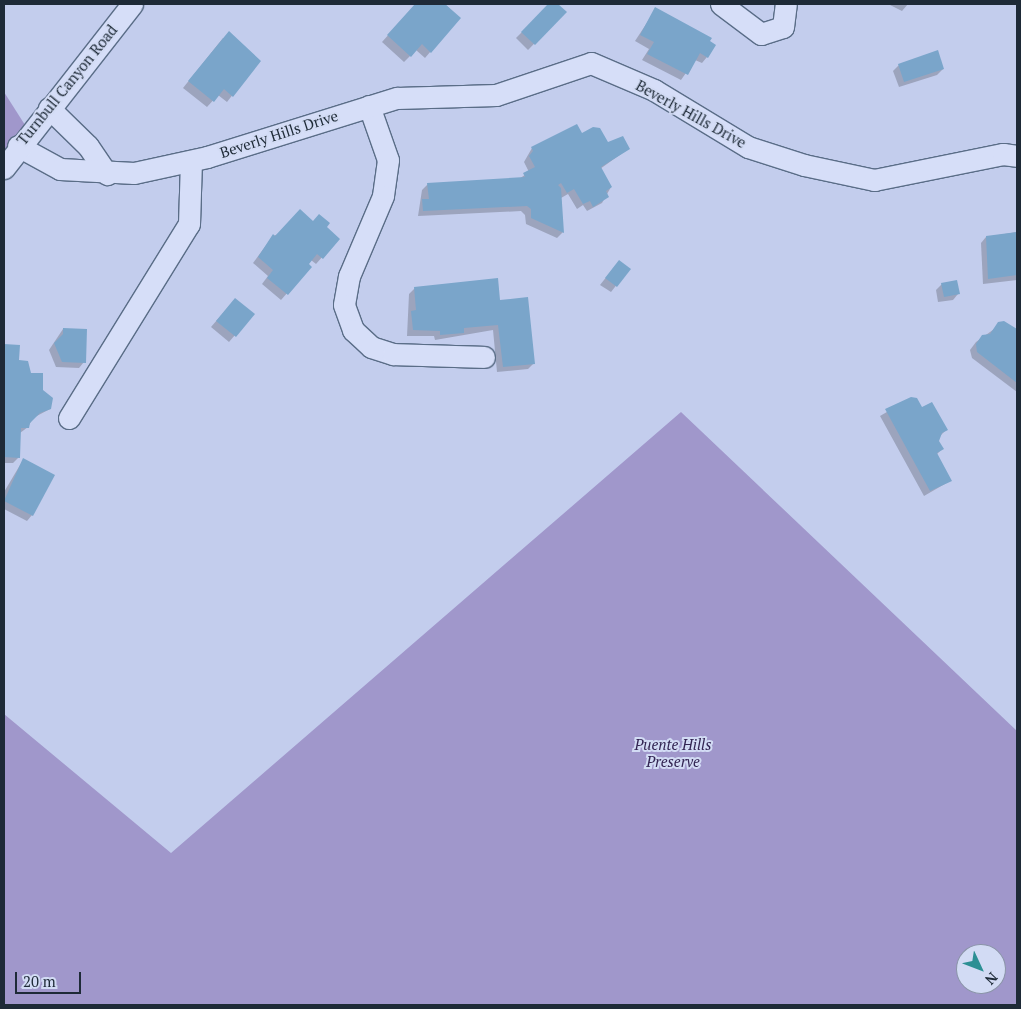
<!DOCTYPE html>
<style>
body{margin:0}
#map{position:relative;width:1021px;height:1009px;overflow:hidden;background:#c3cded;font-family:"PT Serif",serif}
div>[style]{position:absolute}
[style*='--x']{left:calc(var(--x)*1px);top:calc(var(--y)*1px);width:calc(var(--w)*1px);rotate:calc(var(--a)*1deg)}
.green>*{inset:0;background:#a097cb}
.shadow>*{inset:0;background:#0003}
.building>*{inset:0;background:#7aa5ca}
.roads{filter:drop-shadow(1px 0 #5a6d87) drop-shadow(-1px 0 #5a6d87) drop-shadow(0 1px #5a6d87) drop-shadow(0 -1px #5a6d87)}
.minor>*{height:21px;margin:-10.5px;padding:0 10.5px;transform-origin:10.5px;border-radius:10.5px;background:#d6def8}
span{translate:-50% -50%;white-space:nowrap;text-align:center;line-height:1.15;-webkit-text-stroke:4px #d2dbf4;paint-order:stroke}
.street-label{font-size:15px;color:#1e2a37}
.park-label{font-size:15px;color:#332553;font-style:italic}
.frame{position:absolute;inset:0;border:5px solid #1e2a37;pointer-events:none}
.north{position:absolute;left:956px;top:944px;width:50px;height:50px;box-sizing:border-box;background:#d2dbf4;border:1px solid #8a94a8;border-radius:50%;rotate:133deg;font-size:14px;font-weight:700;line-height:20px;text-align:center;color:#1e2a37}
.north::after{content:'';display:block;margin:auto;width:18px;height:22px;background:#2c8f94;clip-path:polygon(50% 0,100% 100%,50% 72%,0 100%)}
.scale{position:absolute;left:15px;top:972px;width:66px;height:22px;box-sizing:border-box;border:2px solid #1e2a37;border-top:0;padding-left:6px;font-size:15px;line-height:18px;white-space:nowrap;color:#1e2a37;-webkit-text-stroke:4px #d2dbf4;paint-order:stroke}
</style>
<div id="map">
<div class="green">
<i style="clip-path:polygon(4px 92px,32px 136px,4px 176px)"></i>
<i style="clip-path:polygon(evenodd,681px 412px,1017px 731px,1017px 1005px,4px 1005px,4px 714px,171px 853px,681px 412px,966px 954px,996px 954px,996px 984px,966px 984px,966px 954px)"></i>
</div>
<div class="shadow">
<i style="clip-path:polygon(416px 4px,445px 4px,459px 18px,425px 58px,416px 50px,404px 62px,382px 42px)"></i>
<i style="clip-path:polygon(550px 4px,557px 4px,565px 12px,528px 50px,516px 38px)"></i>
<i style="clip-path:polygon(888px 4px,908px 4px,902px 11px)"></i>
<i style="clip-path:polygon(656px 9px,707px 57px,702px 63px,695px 60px,681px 80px,642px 60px,649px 49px,635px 41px)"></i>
<i style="clip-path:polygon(223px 38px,259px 61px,227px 102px,218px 95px,207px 107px,183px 88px)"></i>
<i style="clip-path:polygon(899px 65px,943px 69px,937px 75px,899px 87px,893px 71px)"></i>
<i style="clip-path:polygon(581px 135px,628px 149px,600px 169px,611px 187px,602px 203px,587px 211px,583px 205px,577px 209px,568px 194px,561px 198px,563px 232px,557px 238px,526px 224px,525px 215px,521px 211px,418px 216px,422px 190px,428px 184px,519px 179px,529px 172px,524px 162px,532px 148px)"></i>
<i style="clip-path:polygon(313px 222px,338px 239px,316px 264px,311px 260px,307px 264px,310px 267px,281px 300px,262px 284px,268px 276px,253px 263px,273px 236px)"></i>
<i style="clip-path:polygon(1017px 232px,1017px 280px,983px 284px,981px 243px,986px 237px)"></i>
<i style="clip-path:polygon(619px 261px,629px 269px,611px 292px,600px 285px)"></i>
<i style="clip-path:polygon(942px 284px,958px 294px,953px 300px,938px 302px,936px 290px)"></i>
<i style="clip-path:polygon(415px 288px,499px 301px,534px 363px,528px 369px,497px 372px,493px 330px,435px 340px,434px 336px,407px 336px,409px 294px)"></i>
<i style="clip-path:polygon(235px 299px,253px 314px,229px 342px,211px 327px)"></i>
<i style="clip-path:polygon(1004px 322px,1017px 331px,1017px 392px,972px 358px,970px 350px,976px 342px)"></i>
<i style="clip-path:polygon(63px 329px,84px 362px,79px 368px,56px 367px,49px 350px)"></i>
<i style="clip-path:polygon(4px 346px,18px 346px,18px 361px,30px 374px,50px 409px,33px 418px,28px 427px,20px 433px,19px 457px,13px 463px,4px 463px)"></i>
<i style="clip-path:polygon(911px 398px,946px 430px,940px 436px,938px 442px,942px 449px,936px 455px,950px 481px,924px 496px,880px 416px)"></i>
<i style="clip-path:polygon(23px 460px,32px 515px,27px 521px,4px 509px,4px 492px)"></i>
</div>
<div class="building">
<i style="clip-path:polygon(415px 4px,445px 4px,461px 18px,431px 53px,422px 44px,411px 57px,387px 35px)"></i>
<i style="clip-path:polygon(548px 4px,558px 4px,567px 12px,535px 45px,521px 32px)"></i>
<i style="clip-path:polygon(655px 7px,712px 38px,710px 41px,716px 45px,708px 58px,700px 53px,688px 75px,647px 54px,654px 42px,640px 35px)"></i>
<i style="clip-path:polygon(229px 31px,261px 61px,233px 97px,224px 89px,214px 102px,188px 81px)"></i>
<i style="clip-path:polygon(938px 50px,944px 69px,904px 82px,898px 64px)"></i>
<i style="clip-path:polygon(577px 124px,582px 133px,593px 127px,600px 128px,608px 142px,623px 136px,630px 149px,601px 167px,612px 187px,606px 191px,609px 197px,593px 207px,590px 201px,583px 204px,574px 189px,567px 193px,561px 183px,558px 185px,561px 188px,564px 233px,531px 218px,531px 209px,527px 206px,423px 211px,422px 199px,429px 199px,427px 183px,525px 177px,523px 173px,535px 167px,529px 156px,533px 151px,531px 147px)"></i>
<i style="clip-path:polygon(300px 209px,313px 221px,319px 214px,330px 223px,327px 227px,340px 239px,323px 259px,317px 254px,309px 264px,312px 267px,288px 295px,267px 278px,273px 270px,258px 257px,273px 234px,275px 236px)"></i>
<i style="clip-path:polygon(1017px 232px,1017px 275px,988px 279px,986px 236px)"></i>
<i style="clip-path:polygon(619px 260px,631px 269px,617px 287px,605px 278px)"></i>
<i style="clip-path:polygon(498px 278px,500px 300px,528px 297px,535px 364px,503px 367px,498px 325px,464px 328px,464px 333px,440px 335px,440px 331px,413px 330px,411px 311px,416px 310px,414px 287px)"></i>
<i style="clip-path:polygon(957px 280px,960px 294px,944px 297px,941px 283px)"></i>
<i style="clip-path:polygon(235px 298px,255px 314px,236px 337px,216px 321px)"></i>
<i style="clip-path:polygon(1004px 321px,1017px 329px,1017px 383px,977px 352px,976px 344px,982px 335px,990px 334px,998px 322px)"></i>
<i style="clip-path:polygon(63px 328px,87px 329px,86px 363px,62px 362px,54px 343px,63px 334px)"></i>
<i style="clip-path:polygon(4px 344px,20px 345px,19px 360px,28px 361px,31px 373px,43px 373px,43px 390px,53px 398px,51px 409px,40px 413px,30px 423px,29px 428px,21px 428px,20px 458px,4px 457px)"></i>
<i style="clip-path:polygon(911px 397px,917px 398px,922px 407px,932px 402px,948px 430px,942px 433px,939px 441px,944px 449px,937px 453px,952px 481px,930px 491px,885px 409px)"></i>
<i style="clip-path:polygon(23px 458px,55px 475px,33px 516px,4px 501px)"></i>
</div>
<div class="roads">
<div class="minor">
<i style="--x:721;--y:4;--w:50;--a:36.9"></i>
<i style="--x:761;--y:34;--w:23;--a:-18"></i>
<i style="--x:783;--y:27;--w:23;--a:-83"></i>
<i style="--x:369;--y:106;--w:57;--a:70.6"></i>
<i style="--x:388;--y:160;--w:36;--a:98"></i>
<i style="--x:383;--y:196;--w:87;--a:113"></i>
<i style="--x:349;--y:276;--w:29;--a:100"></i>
<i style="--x:344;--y:305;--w:27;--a:70"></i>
<i style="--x:353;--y:330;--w:25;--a:43"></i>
<i style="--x:371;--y:347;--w:23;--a:18"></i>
<i style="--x:393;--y:354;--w:91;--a:1.9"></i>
<i style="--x:49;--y:108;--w:54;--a:44.3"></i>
<i style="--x:88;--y:146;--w:34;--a:56"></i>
<i style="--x:18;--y:146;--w:48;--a:28.7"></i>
<i style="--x:60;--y:169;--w:74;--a:3.1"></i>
<i style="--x:134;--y:173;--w:75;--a:-12.4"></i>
<i style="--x:207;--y:157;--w:199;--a:-17.3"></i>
<i style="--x:397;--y:98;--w:99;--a:-1.7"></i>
<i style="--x:496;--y:95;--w:100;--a:-18.6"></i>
<i style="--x:591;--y:63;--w:69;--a:23.2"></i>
<i style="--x:654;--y:90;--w:110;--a:31.2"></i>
<i style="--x:748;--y:147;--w:59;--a:17.8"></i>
<i style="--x:804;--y:165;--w:72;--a:12.1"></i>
<i style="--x:874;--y:180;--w:132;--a:-11.4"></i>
<i style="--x:1003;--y:154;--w:14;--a:8"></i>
<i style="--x:4;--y:168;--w:208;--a:-52"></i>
<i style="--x:69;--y:418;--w:228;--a:-58.3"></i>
<i style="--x:189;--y:224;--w:63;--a:-88.2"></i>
</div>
</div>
<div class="street-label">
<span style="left:67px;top:85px;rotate:-51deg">Turnbull Canyon Road</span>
<span style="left:691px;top:114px;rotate:29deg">Beverly Hills Drive</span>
<span style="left:279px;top:134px;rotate:-18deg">Beverly Hills Drive</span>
</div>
<div class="park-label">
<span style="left:673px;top:753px">Puente Hills<br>Preserve</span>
</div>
<div class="frame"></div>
<div class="north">N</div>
<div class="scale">20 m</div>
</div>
